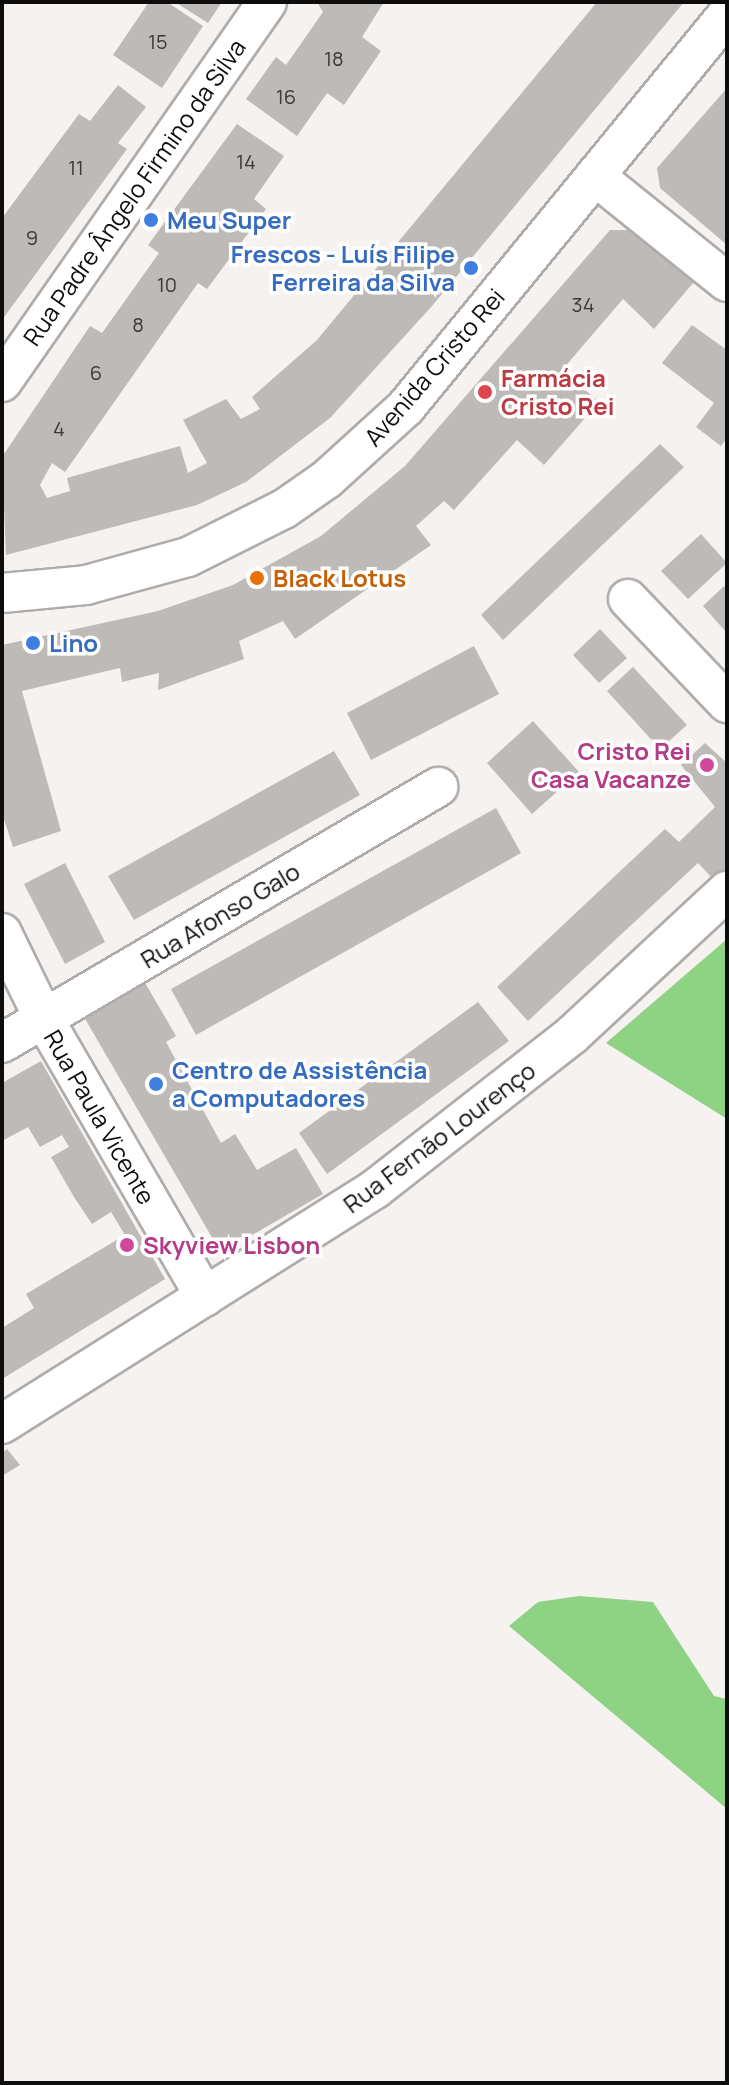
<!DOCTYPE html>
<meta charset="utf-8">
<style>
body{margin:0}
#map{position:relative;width:729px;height:2085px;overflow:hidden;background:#f5f2f0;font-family:Manrope,sans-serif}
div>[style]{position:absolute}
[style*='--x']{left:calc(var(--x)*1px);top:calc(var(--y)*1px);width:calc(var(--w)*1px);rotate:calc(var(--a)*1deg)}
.forest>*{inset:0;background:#8ed383}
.building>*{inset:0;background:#bdbab8}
.roads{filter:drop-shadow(2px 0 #afacab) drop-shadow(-2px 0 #afacab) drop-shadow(0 2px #afacab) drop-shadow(0 -2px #afacab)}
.minor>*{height:38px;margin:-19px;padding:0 19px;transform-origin:19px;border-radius:19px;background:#fff}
.dots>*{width:22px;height:22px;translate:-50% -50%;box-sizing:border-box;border:4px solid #fff;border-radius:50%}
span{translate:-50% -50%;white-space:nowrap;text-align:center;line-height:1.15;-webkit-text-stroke:7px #fff;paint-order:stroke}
.number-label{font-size:20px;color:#3a3838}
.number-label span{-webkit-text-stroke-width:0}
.street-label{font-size:24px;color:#0e0d0d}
.shop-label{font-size:24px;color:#366cbe;font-weight:700}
.left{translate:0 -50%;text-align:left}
.right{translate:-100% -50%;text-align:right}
.health-label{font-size:24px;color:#be3a42;font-weight:700}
.food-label{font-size:24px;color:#c56008;font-weight:700}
.hotel-label{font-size:24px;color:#b23c85;font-weight:700}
.frame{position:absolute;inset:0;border:4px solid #0e0d0d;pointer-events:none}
</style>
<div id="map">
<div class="forest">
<i style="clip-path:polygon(727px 939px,727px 1119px,606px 1043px)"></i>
<i style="clip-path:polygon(579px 1596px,653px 1602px,714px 1696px,727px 1699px,727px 1809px,509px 1626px,538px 1602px)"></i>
</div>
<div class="building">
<i style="clip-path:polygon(149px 2px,167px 2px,203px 26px,162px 88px,113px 55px)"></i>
<i style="clip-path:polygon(175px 2px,222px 2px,208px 23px)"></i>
<i style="clip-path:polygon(317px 2px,384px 2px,362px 37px,381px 51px,344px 105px,327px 93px,297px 136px,246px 99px,276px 57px,286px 65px,323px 12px)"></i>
<i style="clip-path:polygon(597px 2px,684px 2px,432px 306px,330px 418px,246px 482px,197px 505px,6px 555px,2px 457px,90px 326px,102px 333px,159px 253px,148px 245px,237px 124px,284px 156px,254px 199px,266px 209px,207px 289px,198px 283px,65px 472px,52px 463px,40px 485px,47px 498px,70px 491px,67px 478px,180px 446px,188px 473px,207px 463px,183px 420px,226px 399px,241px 419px,260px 409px,252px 397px,317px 340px)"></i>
<i style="clip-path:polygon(118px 85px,146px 107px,118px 143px,127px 149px,2px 320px,2px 218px,79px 114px,90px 121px)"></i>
<i style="clip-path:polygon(727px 88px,726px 170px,727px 245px,660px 188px,657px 168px)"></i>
<i style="clip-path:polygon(610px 230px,629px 230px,694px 282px,654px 329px,623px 299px,562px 370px,599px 402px,544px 465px,517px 440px,454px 510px,444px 501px,416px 526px,431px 545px,295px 639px,283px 621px,239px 641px,244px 659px,158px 690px,159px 673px,122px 682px,120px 668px,22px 691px,61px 831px,13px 847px,2px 813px,2px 645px,158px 611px,233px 585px,321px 536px,405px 466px)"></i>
<i style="clip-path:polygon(692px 325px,727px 350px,727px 438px,721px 446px,696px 427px,714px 403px,662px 363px)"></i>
<i style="clip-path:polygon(660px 444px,684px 467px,503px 640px,481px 615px)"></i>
<i style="clip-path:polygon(701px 534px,727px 563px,688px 599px,661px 571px)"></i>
<i style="clip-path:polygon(724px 586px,727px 589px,727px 633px,703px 606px)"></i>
<i style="clip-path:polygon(600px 629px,627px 658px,599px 683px,573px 655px)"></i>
<i style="clip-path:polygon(474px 646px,499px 694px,371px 760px,347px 713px)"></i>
<i style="clip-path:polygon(633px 667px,687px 725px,660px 749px,607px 691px)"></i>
<i style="clip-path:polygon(533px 721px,579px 772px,532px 814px,487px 763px)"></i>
<i style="clip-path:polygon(705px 743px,727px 763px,727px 868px,714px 880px,698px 863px,528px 1021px,497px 987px,665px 829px,679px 842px,715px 807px,681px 765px)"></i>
<i style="clip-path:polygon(334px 751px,360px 795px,134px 920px,108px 876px)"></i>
<i style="clip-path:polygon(496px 808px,521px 853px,196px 1035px,171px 989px)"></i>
<i style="clip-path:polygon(65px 863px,105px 942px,65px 964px,24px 884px)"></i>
<i style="clip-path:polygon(144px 981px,176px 1036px,166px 1042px,221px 1143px,235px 1134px,257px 1170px,296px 1148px,323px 1194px,221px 1253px,84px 1017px)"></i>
<i style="clip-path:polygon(478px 1002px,509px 1041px,327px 1174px,299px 1133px)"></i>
<i style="clip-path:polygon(41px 1061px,165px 1279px,2px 1379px,2px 1328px,34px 1308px,26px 1294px,125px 1235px,111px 1212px,92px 1224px,74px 1197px,51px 1157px,69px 1147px,62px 1135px,40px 1147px,28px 1127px,2px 1141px,2px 1083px)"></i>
<i style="clip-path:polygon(7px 1449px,20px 1465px,2px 1476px,2px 1453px)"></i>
</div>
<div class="roads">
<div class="minor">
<i style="--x:595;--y:176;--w:169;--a:38.8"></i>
<i style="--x:2;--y:382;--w:463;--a:-55.1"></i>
<i style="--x:2;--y:593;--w:84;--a:-5.4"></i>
<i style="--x:86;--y:585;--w:106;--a:-15.4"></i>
<i style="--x:188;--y:557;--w:107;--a:-26.6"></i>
<i style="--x:284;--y:509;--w:52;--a:-34.9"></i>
<i style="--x:327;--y:479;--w:107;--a:-42.3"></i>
<i style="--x:406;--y:407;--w:507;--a:-50.69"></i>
<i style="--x:628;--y:599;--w:144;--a:46.4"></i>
<i style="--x:2;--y:933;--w:96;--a:64"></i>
<i style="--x:44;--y:1019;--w:321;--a:59.9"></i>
<i style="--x:2;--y:1043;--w:506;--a:-30.42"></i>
<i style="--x:2;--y:1424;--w:441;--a:-32.2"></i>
<i style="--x:375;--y:1189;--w:250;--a:-38"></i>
<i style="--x:572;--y:1035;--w:212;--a:-42.9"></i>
</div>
</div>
<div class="dots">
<i style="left:151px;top:220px;background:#3f7fe0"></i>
<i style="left:471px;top:268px;background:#3f7fe0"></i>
<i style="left:485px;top:392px;background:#e0444e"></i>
<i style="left:257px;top:578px;background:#e8710a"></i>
<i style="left:33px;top:643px;background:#3f7fe0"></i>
<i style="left:707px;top:765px;background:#d1479c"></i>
<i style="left:156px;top:1084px;background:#3f7fe0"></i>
<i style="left:127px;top:1245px;background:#d1479c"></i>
</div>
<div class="number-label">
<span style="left:158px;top:41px">15</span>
<span style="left:334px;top:58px">18</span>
<span style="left:286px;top:96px">16</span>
<span style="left:246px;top:161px">14</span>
<span style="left:76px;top:167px">11</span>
<span style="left:32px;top:237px">9</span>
<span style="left:167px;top:284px">10</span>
<span style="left:583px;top:304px">34</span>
<span style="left:138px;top:324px">8</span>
<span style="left:96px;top:372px">6</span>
<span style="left:59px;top:428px">4</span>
</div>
<div class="street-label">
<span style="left:134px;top:192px;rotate:-55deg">Rua Padre Ângelo Firmino da Silva</span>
<span style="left:434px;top:367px;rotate:-49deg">Avenida Cristo Rei</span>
<span style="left:220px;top:915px;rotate:-31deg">Rua Afonso Galo</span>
<span style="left:100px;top:1117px;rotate:60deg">Rua Paula Vicente</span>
<span style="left:439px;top:1137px;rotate:-37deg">Rua Fernão Lourenço</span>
</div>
<div class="shop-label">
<span class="left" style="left:167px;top:220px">Meu Super</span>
<span class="right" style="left:455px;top:268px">Frescos - Luís Filipe<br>Ferreira da Silva</span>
<span class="left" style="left:49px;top:643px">Lino</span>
<span class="left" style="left:172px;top:1084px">Centro de Assistência<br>a Computadores</span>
</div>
<div class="health-label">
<span class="left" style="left:501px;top:392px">Farmácia<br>Cristo Rei</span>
</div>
<div class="food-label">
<span class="left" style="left:273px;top:578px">Black Lotus</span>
</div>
<div class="hotel-label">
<span class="right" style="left:691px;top:765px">Cristo Rei<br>Casa Vacanze</span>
<span class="left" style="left:143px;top:1245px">Skyview Lisbon</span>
</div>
<div class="frame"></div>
</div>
